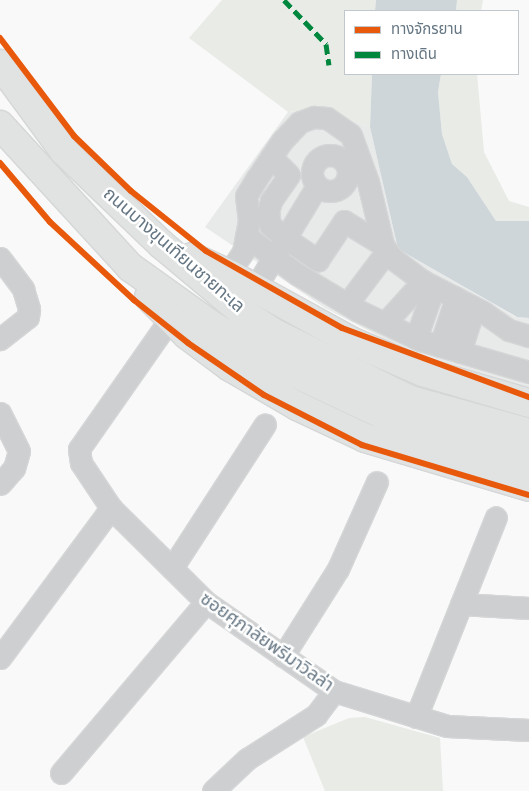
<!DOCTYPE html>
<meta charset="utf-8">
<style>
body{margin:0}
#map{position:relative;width:529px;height:791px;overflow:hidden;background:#f9f9f9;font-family:Jost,"Noto Sans Thai",sans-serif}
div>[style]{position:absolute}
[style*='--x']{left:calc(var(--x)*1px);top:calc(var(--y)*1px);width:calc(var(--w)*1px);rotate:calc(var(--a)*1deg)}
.built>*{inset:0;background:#e8e9e9}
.green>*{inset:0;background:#e8ebe6}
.water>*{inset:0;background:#ced6d9}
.roads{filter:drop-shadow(1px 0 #d5d6d7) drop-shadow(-1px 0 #d5d6d7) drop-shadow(0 1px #d5d6d7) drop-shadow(0 -1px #d5d6d7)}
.minor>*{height:21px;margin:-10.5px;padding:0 10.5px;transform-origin:10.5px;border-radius:10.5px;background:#cecfd0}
.minor>.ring{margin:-10.5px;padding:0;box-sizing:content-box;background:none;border:21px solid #cecfd0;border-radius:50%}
.major>*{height:28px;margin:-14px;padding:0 14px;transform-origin:14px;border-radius:14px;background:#e1e2e2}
.quiet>*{height:5px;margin-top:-2.5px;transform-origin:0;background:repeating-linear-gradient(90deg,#00873e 0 10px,transparent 0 15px)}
.cycleway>*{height:6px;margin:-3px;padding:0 3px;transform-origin:3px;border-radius:3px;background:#e8590c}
span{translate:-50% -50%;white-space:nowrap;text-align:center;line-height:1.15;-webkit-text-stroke:5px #fff;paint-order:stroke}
.street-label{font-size:18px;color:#657683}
.legend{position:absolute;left:344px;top:10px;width:175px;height:65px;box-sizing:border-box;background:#fff;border:1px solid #c1c8cd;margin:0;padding:6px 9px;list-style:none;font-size:15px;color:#657683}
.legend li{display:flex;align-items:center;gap:10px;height:25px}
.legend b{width:25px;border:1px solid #c1c8cd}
</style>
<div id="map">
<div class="built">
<i style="clip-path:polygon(320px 109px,370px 127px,398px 249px,516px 317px,529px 318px,529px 393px,419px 357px,325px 308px,205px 227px,288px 112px)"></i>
</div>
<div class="green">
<i style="clip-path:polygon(222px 0,376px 0,375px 11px,345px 11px,345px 74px,372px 74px,370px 127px,320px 109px,288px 112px,189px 38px)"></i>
<i style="clip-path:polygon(457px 0,483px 0,481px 11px,456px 11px)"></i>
<i style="clip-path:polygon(441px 74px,477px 74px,484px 152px,509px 201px,529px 207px,529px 221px,496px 221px,467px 177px,452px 164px,442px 134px,438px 92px)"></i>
<i style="clip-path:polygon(365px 717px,440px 738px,443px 791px,325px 791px,303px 737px,349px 718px)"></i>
</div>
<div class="water">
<i style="clip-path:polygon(376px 0,457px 0,456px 11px,375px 11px)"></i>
<i style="clip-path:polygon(372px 74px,441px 74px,438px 92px,442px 134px,452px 164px,467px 177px,496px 221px,529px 221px,529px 318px,517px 317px,398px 249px,370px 127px)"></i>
</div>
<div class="roads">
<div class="minor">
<i class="ring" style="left:312px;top:155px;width:15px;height:15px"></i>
<i style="--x:271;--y:157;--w:25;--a:45"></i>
<i style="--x:289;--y:175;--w:32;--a:125"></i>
<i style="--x:271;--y:201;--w:11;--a:105"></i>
<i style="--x:268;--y:212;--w:13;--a:81"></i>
<i style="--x:270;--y:225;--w:20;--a:41"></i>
<i style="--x:285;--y:238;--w:40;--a:34"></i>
<i style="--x:318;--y:260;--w:47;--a:-56.3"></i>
<i style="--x:344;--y:221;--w:46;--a:31.6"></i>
<i style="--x:246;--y:236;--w:64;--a:36.7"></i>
<i style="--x:297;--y:274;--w:70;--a:31"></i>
<i style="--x:357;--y:310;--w:70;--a:25.5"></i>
<i style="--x:420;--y:340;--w:114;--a:16.4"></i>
<i style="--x:0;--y:258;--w:39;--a:53"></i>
<i style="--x:23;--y:289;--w:21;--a:73"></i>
<i style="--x:29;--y:309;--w:8;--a:97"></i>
<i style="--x:28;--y:317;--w:36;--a:142"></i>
<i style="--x:228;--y:274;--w:27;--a:-56"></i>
<i style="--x:243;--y:252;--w:33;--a:-79"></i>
<i style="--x:249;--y:220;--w:24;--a:-97"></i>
<i style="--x:246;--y:196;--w:21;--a:-59"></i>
<i style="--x:257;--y:178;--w:45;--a:-56"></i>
<i style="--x:282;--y:141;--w:26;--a:-47"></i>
<i style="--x:300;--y:122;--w:15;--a:-20"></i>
<i style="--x:314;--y:117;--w:13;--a:4"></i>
<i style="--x:327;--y:118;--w:29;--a:35"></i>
<i style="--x:351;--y:135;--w:50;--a:70.1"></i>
<i style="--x:368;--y:182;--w:65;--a:76.6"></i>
<i style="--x:383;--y:245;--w:16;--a:55"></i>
<i style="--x:392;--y:258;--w:39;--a:37"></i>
<i style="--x:423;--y:281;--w:68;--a:27.3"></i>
<i style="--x:483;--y:312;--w:32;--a:35"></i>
<i style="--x:509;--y:330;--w:21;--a:17"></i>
<i style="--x:255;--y:288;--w:119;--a:-58.7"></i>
<i style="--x:347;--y:304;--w:66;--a:-53"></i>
<i style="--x:170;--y:319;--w:159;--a:125"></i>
<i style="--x:79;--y:449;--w:14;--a:82"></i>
<i style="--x:81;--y:463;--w:54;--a:56.3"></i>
<i style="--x:111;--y:508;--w:134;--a:44.7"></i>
<i style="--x:206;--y:602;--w:156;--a:34.8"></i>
<i style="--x:334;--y:691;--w:118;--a:17.2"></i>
<i style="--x:447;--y:726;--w:82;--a:2.8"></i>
<i style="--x:385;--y:323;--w:57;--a:-47.9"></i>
<i style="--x:416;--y:338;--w:54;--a:-70.6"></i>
<i style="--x:440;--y:346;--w:51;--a:-71.6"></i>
<i style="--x:460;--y:352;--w:46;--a:-72.3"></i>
<i style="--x:0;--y:413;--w:42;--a:63.4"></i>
<i style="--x:19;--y:451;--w:18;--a:106"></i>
<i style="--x:14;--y:468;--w:21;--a:131"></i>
<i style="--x:172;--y:568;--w:171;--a:-57.1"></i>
<i style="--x:461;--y:604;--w:68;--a:3.4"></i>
<i style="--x:283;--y:656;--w:103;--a:-57.7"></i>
<i style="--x:338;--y:569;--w:95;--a:-65.9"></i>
<i style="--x:0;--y:658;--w:187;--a:-53.5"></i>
<i style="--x:416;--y:717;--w:215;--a:-68.2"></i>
<i style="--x:61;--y:773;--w:224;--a:-49.7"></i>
<i style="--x:213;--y:791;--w:47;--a:-43.3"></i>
<i style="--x:247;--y:759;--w:82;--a:-32.5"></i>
<i style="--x:316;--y:715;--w:30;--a:-53"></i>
</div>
<div class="major">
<i style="--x:0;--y:64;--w:108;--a:53.7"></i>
<i style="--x:64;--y:151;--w:134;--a:43.8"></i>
<i style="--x:161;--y:244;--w:106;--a:40"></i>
<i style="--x:242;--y:312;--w:38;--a:33"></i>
<i style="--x:274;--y:333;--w:152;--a:26.2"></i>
<i style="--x:410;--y:400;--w:123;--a:15.5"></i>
<i style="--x:0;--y:125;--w:193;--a:47.5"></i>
<i style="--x:130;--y:267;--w:95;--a:35.5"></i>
<i style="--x:207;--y:322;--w:69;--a:32.5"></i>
<i style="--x:265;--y:359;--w:155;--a:25.2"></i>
<i style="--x:405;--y:425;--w:129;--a:15.8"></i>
<i style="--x:192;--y:257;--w:43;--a:24.8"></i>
<i style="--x:231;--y:275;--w:137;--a:28.8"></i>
<i style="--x:351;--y:341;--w:78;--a:23.3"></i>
<i style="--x:423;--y:372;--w:110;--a:16.3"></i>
<i style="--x:149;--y:297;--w:54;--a:45"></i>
<i style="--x:187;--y:335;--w:54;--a:36.7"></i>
<i style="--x:230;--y:367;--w:78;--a:30.2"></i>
<i style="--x:297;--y:406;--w:75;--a:25.2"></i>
<i style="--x:365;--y:438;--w:171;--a:16.6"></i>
</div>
</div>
<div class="quiet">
<i style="--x:284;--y:0;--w:61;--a:46.3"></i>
<i style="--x:326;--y:44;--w:21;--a:82"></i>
</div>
<div class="cycleway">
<i style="--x:0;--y:38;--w:123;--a:52.9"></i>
<i style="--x:74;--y:136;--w:79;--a:44"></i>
<i style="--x:131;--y:191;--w:96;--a:38.7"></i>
<i style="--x:206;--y:251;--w:156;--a:29.5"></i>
<i style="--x:342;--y:328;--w:199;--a:20.3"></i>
<i style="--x:0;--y:163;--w:77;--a:49.7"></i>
<i style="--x:50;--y:222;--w:115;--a:42.9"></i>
<i style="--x:134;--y:300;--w:69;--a:38.5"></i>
<i style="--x:188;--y:343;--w:92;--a:34.4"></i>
<i style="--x:264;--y:395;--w:110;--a:27"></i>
<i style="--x:362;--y:445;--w:174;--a:16.7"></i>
</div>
<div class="street-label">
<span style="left:174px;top:250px;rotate:41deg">ถนนบางขุนเทียนชายทะเล</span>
<span style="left:267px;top:642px;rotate:35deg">ซอยศุภาลัยพรีมาวิลล่า</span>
</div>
<ul class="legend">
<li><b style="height:6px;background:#e8590c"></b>ทางจักรยาน</li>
<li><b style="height:6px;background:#00873e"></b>ทางเดิน</li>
</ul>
</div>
